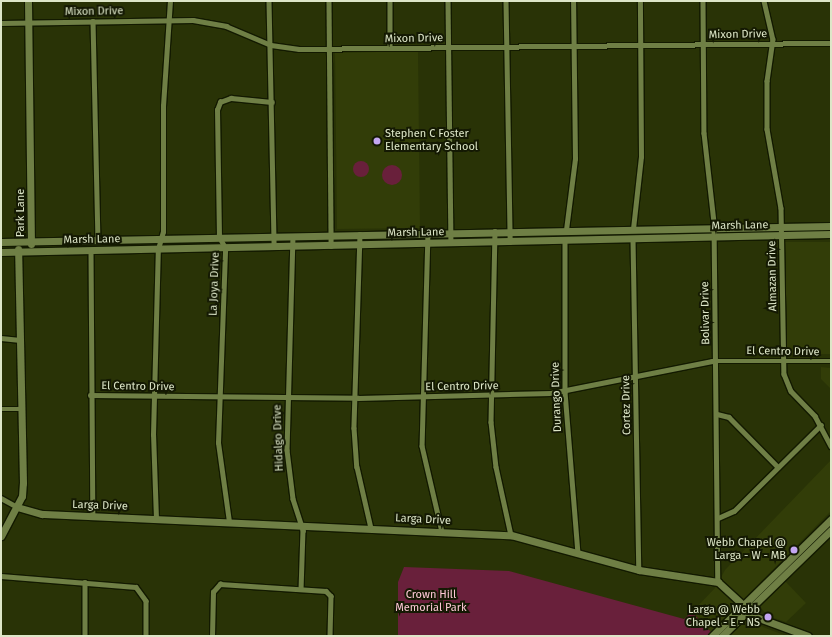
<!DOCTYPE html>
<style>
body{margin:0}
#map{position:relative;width:832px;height:637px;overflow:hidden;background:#293306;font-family:"Fira Sans",sans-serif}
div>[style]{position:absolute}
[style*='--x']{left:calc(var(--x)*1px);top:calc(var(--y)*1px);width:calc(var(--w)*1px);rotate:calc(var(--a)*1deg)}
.built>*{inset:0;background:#323d08}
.green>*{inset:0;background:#69203b}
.round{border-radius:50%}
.roads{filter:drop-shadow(1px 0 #131a00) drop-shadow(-1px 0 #131a00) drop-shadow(0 1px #131a00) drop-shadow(0 -1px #131a00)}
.street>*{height:4.5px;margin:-2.25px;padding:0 2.25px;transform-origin:2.25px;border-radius:2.25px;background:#6f7f45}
.secondary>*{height:7px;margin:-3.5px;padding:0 3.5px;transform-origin:3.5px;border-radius:3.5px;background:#6f7f45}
.dots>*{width:11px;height:11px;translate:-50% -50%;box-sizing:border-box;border:2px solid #141903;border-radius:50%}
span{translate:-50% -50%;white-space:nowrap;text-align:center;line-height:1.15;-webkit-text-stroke:4px #141903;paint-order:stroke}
.street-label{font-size:11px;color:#dde6c8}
.poi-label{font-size:11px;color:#dde6c8}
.left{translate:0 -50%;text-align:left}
.right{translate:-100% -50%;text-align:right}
.park-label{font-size:11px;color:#fec8d6}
.frame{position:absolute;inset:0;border:2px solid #dde6c8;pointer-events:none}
</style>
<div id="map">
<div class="built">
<i style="clip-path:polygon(418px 51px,420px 228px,337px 229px,335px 53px)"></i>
<i style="clip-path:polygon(785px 242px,831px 242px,831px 354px,786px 354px)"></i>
<i style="clip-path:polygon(821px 367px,831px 368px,831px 389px,821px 379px)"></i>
<i style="clip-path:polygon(831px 460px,831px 511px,711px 632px,692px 612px,715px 588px,725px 570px)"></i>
<i style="clip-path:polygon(785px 581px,806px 603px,786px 622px,768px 616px,760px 607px)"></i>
<i style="clip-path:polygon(745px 619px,768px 629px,787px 636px,728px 636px)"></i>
</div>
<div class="green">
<i class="round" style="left:353px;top:161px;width:16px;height:16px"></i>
<i class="round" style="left:382px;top:165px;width:20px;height:20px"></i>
<i style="clip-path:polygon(404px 567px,509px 571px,684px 619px,692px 612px,711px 632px,706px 636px,398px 636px,398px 582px)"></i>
</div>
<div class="roads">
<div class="street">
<i style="--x:269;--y:1;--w:246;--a:88.8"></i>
<i style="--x:329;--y:1;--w:245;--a:89.5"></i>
<i style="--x:390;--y:1;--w:47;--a:90"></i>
<i style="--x:448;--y:1;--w:242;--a:89.3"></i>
<i style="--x:506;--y:1;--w:241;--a:89"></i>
<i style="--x:703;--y:1;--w:132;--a:89.6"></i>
<i style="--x:704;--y:133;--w:90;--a:83.6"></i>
<i style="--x:714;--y:222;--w:360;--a:89.4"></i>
<i style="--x:764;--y:1;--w:39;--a:77"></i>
<i style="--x:773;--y:39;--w:42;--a:98.1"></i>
<i style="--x:767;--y:81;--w:48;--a:90"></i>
<i style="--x:767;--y:129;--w:80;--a:80"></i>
<i style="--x:781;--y:208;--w:166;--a:89"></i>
<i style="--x:784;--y:374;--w:18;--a:68"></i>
<i style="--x:791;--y:391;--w:35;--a:46"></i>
<i style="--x:815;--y:416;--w:34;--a:62"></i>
<i style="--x:93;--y:21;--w:219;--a:88.7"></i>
<i style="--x:1;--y:23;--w:192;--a:-0.9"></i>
<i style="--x:193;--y:20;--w:34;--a:10"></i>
<i style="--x:226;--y:26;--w:49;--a:22.9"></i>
<i style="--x:271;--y:45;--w:28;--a:8"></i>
<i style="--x:299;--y:49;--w:532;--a:-0.65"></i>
<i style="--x:633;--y:229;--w:72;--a:-83.7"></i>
<i style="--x:641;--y:157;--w:156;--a:-90.4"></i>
<i style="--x:566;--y:230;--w:72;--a:-82.8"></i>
<i style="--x:575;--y:159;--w:158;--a:-90.7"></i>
<i style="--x:495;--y:231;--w:191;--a:91.2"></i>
<i style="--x:491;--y:422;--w:45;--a:83.7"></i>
<i style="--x:496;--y:467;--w:70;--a:77.6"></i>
<i style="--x:428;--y:233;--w:213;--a:91.6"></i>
<i style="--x:422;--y:446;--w:88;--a:76.9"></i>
<i style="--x:360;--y:234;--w:194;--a:91.8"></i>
<i style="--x:354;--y:428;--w:39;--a:86"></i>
<i style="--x:357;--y:467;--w:63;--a:77.1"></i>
<i style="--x:293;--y:236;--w:214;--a:91.6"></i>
<i style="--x:287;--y:450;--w:49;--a:83"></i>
<i style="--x:293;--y:499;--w:33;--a:72"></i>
<i style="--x:303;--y:530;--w:59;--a:91.9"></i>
<i style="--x:633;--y:239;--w:331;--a:89"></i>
<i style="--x:565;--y:241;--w:151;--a:90"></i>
<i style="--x:565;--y:392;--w:162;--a:85.4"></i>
<i style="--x:91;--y:251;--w:265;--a:89.6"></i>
<i style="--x:1;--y:338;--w:19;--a:6"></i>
<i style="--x:90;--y:395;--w:268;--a:0.6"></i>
<i style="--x:358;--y:398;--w:193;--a:-1.5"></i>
<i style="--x:551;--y:393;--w:164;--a:-11.2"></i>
<i style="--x:712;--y:361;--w:119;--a:0"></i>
<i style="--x:1;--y:409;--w:21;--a:0"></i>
<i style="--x:717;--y:414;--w:12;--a:14"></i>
<i style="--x:729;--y:417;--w:70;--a:45.6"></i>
<i style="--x:1;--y:498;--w:18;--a:29"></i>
<i style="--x:718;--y:518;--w:17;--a:-24"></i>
<i style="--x:734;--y:511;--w:122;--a:-44.7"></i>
<i style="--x:156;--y:519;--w:84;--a:-92"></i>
<i style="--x:153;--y:435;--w:186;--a:-88.5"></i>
<i style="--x:158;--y:249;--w:18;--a:-74"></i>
<i style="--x:163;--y:232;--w:126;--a:-90"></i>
<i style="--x:163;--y:106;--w:105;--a:-86.2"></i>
<i style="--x:229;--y:522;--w:80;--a:-97.9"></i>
<i style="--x:218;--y:443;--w:195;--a:-87.9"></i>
<i style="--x:225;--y:248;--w:13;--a:-119"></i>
<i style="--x:219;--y:237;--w:127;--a:-90.9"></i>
<i style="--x:217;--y:110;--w:9;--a:-69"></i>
<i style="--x:220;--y:102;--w:12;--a:-20"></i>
<i style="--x:231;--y:98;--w:41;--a:5.6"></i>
<i style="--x:1;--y:576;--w:135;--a:4.7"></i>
<i style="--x:136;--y:587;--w:17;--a:54"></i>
<i style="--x:146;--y:601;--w:35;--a:90"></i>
<i style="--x:85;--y:582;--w:54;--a:90"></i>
<i style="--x:212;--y:636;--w:44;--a:-88.7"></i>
<i style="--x:213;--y:592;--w:11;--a:-49"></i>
<i style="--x:220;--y:584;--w:106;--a:3.8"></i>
<i style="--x:326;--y:591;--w:7;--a:45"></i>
<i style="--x:331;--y:596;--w:40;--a:91.4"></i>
</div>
<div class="secondary">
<i style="--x:28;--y:1;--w:243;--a:89.3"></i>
<i style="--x:1;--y:242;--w:830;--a:-1.1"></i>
<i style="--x:1;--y:252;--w:830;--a:-1.24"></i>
<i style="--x:17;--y:507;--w:26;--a:16"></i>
<i style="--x:42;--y:514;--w:469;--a:2.6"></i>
<i style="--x:511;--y:535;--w:133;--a:15.3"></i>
<i style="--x:639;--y:570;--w:80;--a:8.6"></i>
<i style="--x:718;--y:582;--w:52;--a:42.6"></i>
<i style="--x:756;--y:617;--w:55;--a:20.1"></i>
<i style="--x:1;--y:536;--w:45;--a:-62.3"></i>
<i style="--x:22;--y:496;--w:13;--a:-86"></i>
<i style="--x:23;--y:483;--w:234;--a:-91.2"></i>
<i style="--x:712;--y:636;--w:167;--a:-44.5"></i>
<i style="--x:722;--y:636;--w:152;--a:-44.2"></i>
</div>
</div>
<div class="dots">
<i style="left:377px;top:141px;background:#c4a7f1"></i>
<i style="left:794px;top:550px;background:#c4a7f1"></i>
<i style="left:768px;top:617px;background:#c4a7f1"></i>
</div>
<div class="street-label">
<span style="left:94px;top:12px;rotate:-1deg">Mixon Drive</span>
<span style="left:738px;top:35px;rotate:-1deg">Mixon Drive</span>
<span style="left:414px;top:39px;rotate:-1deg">Mixon Drive</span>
<span style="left:21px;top:213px;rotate:-90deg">Park Lane</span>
<span style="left:740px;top:226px;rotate:-1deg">Marsh Lane</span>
<span style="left:416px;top:233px;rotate:-1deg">Marsh Lane</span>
<span style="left:92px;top:240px;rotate:-1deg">Marsh Lane</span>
<span style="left:773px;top:276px;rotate:-91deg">Almazan Drive</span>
<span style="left:215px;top:284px;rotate:-88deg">La Joya Drive</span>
<span style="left:706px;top:313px;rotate:-91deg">Bolivar Drive</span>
<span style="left:783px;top:352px;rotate:1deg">El Centro Drive</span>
<span style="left:138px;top:387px;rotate:1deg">El Centro Drive</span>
<span style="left:462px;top:387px;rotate:-1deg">El Centro Drive</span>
<span style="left:557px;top:397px;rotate:-92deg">Durango Drive</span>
<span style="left:627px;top:405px;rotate:-91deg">Cortez Drive</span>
<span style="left:279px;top:438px;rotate:-92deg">Hidalgo Drive</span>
<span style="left:100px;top:506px;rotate:2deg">Larga Drive</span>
<span style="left:423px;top:520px;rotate:3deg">Larga Drive</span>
</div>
<div class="poi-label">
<span class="left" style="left:385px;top:141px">Stephen C Foster<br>Elementary School</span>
<span class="right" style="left:786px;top:550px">Webb Chapel @<br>Larga - W - MB</span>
<span class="right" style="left:760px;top:617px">Larga @ Webb<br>Chapel - E - NS</span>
</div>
<div class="park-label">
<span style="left:431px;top:602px">Crown Hill<br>Memorial Park</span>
</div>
<div class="frame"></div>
</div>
